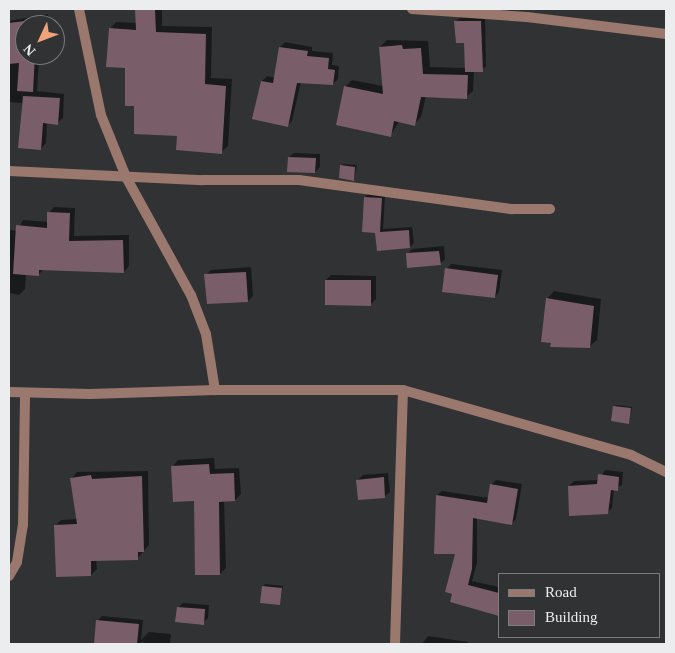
<!DOCTYPE html>
<style>
body{margin:0}
#map{position:relative;width:675px;height:653px;overflow:hidden;background:#303234;font-family:Georgia,serif}
div>[style]{position:absolute}
[style*='--x']{left:calc(var(--x)*1px);top:calc(var(--y)*1px);width:calc(var(--w)*1px);rotate:calc(var(--a)*1deg)}
.shadow>*{inset:0;background:#0007}
.building>*{inset:0;background:#795d69}
.street>*{height:10px;margin:-5px;padding:0 5px;transform-origin:5px;border-radius:5px;background:#9a786d}
span{translate:-50% -50%;white-space:nowrap;text-align:center;line-height:1.15;-webkit-text-stroke:4px #303234;paint-order:stroke}
.frame{position:absolute;inset:0;border:10px solid #ecedef;pointer-events:none}
.legend{position:absolute;left:498px;top:573px;width:162px;height:65px;box-sizing:border-box;background:#303234;border:1px solid #7b7d7f;margin:0;padding:6px 9px;list-style:none;font-size:15px;color:#ecedef}
.legend li{display:flex;align-items:center;gap:10px;height:25px}
.legend b{width:25px;border:1px solid #7b7d7f}
.north{position:absolute;left:15px;top:15px;width:50px;height:50px;box-sizing:border-box;background:#303234;border:1px solid #7b7d7f;border-radius:50%;rotate:227deg;font-size:14px;font-weight:700;line-height:20px;text-align:center;color:#ecedef}
.north::after{content:'';display:block;margin:auto;width:18px;height:22px;background:#f0a278;clip-path:polygon(50% 0,100% 100%,50% 72%,0 100%)}
</style>
<div id="map">
<div class="shadow">
<i style="clip-path:polygon(136px 9px,162px 9px,162px 26px,212px 27px,211px 78px,232px 79px,228px 146px,221px 152px,178px 135px,135px 105px,126px 67px,110px 29px,116px 22px,137px 23px)"></i>
<i style="clip-path:polygon(48px 14px,49px 25px,25px 25px,25px 55px,50px 55px,39px 59px,37px 91px,64px 94px,63px 118px,57px 123px,47px 123px,46px 143px,41px 149px,20px 147px,22px 103px,9px 102px,9px 21px)"></i>
<i style="clip-path:polygon(485px 17px,486px 67px,474px 71px,473px 91px,466px 97px,426px 96px,421px 117px,414px 124px,399px 121px,391px 135px,345px 87px,352px 80px,383px 86px,380px 47px,387px 40px,428px 41px,430px 67px,466px 68px,465px 42px,456px 21px,460px 18px)"></i>
<i style="clip-path:polygon(55px 26px,57px 41px,55px 42px)"></i>
<i style="clip-path:polygon(285px 42px,312px 47px,312px 51px,333px 53px,332px 65px,339px 66px,338px 79px,333px 84px,301px 82px,292px 121px,287px 126px,262px 81px,267px 76px,275px 78px,280px 47px)"></i>
<i style="clip-path:polygon(294px 153px,320px 154px,320px 167px,315px 172px,289px 157px)"></i>
<i style="clip-path:polygon(343px 164px,357px 165px,354px 179px,341px 166px)"></i>
<i style="clip-path:polygon(369px 193px,385px 195px,383px 229px,412px 227px,414px 243px,410px 247px,376px 232px,365px 197px)"></i>
<i style="clip-path:polygon(54px 207px,75px 208px,74px 236px,129px 235px,129px 266px,124px 272px,44px 269px,38px 275px,26px 274px,25px 289px,19px 295px,9px 293px,9px 230px,17px 231px,23px 220px,48px 222px,49px 213px)"></i>
<i style="clip-path:polygon(444px 246px,445px 259px,440px 264px,407px 254px,412px 249px)"></i>
<i style="clip-path:polygon(451px 264px,502px 270px,499px 292px,495px 297px,447px 269px)"></i>
<i style="clip-path:polygon(251px 267px,253px 296px,248px 301px,206px 275px,211px 270px)"></i>
<i style="clip-path:polygon(331px 275px,376px 276px,376px 299px,371px 304px,326px 280px)"></i>
<i style="clip-path:polygon(554px 291px,601px 299px,597px 340px,589px 347px,547px 299px)"></i>
<i style="clip-path:polygon(616px 405px,632px 407px,629px 423px,614px 407px)"></i>
<i style="clip-path:polygon(214px 458px,215px 469px,239px 468px,241px 494px,235px 500px,224px 500px,226px 568px,220px 574px,195px 500px,173px 466px,178px 460px)"></i>
<i style="clip-path:polygon(605px 470px,623px 472px,622px 485px,614px 489px,612px 508px,607px 513px,569px 486px,574px 481px,599px 480px)"></i>
<i style="clip-path:polygon(148px 471px,149px 545px,137px 559px,96px 559px,97px 569px,91px 575px,55px 526px,61px 520px,77px 519px,72px 478px,77px 472px)"></i>
<i style="clip-path:polygon(388px 473px,390px 492px,385px 496px,358px 480px,363px 475px)"></i>
<i style="clip-path:polygon(496px 480px,522px 484px,516px 519px,511px 524px,477px 518px,477px 563px,472px 581px,499px 587px,499px 614px,452px 601px,457px 553px,437px 495px,442px 491px,489px 498px,491px 485px)"></i>
<i style="clip-path:polygon(265px 584px,283px 586px,280px 603px,263px 586px)"></i>
<i style="clip-path:polygon(183px 603px,209px 605px,208px 618px,203px 623px,178px 608px)"></i>
<i style="clip-path:polygon(102px 616px,143px 620px,141px 640px,149px 632px,171px 634px,170px 644px,143px 644px,144px 641px,140px 644px,95px 644px,97px 621px)"></i>
<i style="clip-path:polygon(428px 636px,468px 642px,468px 644px,422px 644px)"></i>
</div>
<div class="building">
<i style="clip-path:polygon(135px 9px,155px 9px,156px 32px,206px 34px,205px 84px,226px 86px,222px 154px,176px 150px,177px 136px,134px 134px,134px 106px,125px 106px,125px 68px,106px 67px,109px 28px,136px 30px)"></i>
<i style="clip-path:polygon(25px 21px,25px 55px,35px 55px,33px 92px,17px 91px,19px 63px,9px 64px,9px 23px)"></i>
<i style="clip-path:polygon(454px 21px,481px 21px,483px 72px,465px 72px,464px 43px,456px 43px)"></i>
<i style="clip-path:polygon(402px 45px,403px 49px,421px 48px,423px 74px,468px 75px,467px 99px,421px 97px,415px 126px,394px 121px,391px 137px,336px 125px,344px 86px,383px 94px,379px 47px)"></i>
<i style="clip-path:polygon(279px 47px,308px 51px,307px 56px,329px 58px,328px 69px,335px 70px,333px 85px,297px 83px,288px 127px,252px 119px,261px 81px,273px 83px)"></i>
<i style="clip-path:polygon(23px 96px,60px 98px,58px 125px,43px 123px,41px 150px,18px 148px)"></i>
<i style="clip-path:polygon(288px 157px,316px 158px,315px 173px,287px 172px)"></i>
<i style="clip-path:polygon(340px 165px,355px 167px,354px 181px,339px 178px)"></i>
<i style="clip-path:polygon(364px 197px,382px 198px,380px 232px,409px 230px,410px 248px,377px 251px,375px 233px,362px 232px)"></i>
<i style="clip-path:polygon(47px 212px,70px 213px,69px 241px,123px 240px,124px 273px,39px 270px,39px 276px,13px 274px,16px 225px,47px 228px)"></i>
<i style="clip-path:polygon(439px 251px,441px 265px,407px 268px,406px 253px)"></i>
<i style="clip-path:polygon(445px 268px,498px 275px,495px 298px,442px 292px)"></i>
<i style="clip-path:polygon(246px 272px,248px 302px,207px 304px,204px 274px)"></i>
<i style="clip-path:polygon(325px 280px,371px 280px,371px 306px,325px 305px)"></i>
<i style="clip-path:polygon(546px 298px,594px 306px,590px 348px,550px 347px,551px 343px,541px 342px)"></i>
<i style="clip-path:polygon(613px 406px,631px 408px,629px 424px,611px 421px)"></i>
<i style="clip-path:polygon(209px 464px,210px 474px,234px 473px,235px 501px,219px 502px,220px 575px,195px 575px,194px 501px,173px 502px,171px 466px)"></i>
<i style="clip-path:polygon(598px 474px,619px 477px,618px 491px,611px 490px,608px 514px,569px 516px,568px 486px,597px 484px)"></i>
<i style="clip-path:polygon(91px 475px,92px 479px,142px 476px,144px 552px,138px 552px,138px 560px,91px 561px,91px 576px,56px 577px,54px 525px,77px 524px,70px 478px)"></i>
<i style="clip-path:polygon(384px 477px,385px 498px,358px 500px,356px 480px)"></i>
<i style="clip-path:polygon(490px 484px,518px 489px,512px 525px,473px 518px,472px 569px,468px 585px,499px 593px,499px 616px,450px 602px,452px 594px,445px 592px,455px 554px,434px 554px,436px 495px,487px 503px)"></i>
<i style="clip-path:polygon(262px 586px,282px 588px,280px 605px,260px 603px)"></i>
<i style="clip-path:polygon(177px 607px,205px 609px,204px 625px,175px 622px)"></i>
<i style="clip-path:polygon(96px 620px,139px 624px,137px 644px,94px 644px)"></i>
</div>
<div class="street">
<i style="--x:79;--y:9;--w:108;--a:78.3"></i>
<i style="--x:101;--y:115;--w:67;--a:68"></i>
<i style="--x:126;--y:177;--w:135;--a:61.2"></i>
<i style="--x:191;--y:295;--w:42;--a:69"></i>
<i style="--x:206;--y:334;--w:57;--a:80.9"></i>
<i style="--x:412;--y:9;--w:115;--a:4"></i>
<i style="--x:527;--y:17;--w:140;--a:7"></i>
<i style="--x:9;--y:171;--w:194;--a:2.7"></i>
<i style="--x:203;--y:180;--w:96;--a:0"></i>
<i style="--x:299;--y:180;--w:215;--a:7.8"></i>
<i style="--x:512;--y:209;--w:38;--a:0"></i>
<i style="--x:9;--y:392;--w:81;--a:1.4"></i>
<i style="--x:90;--y:394;--w:125;--a:-1.8"></i>
<i style="--x:215;--y:390;--w:188;--a:0"></i>
<i style="--x:403;--y:390;--w:237;--a:15.9"></i>
<i style="--x:631;--y:455;--w:39;--a:26"></i>
<i style="--x:9;--y:576;--w:16;--a:-60"></i>
<i style="--x:17;--y:562;--w:37;--a:-81"></i>
<i style="--x:23;--y:525;--w:131;--a:-89.1"></i>
<i style="--x:395;--y:644;--w:254;--a:-88.2"></i>
</div>
<div class="frame"></div>
<ul class="legend">
<li><b style="height:6px;background:#9a786d"></b>Road</li>
<li><b style="height:14px;background:#795d69"></b>Building</li>
</ul>
<div class="north">N</div>
</div>
